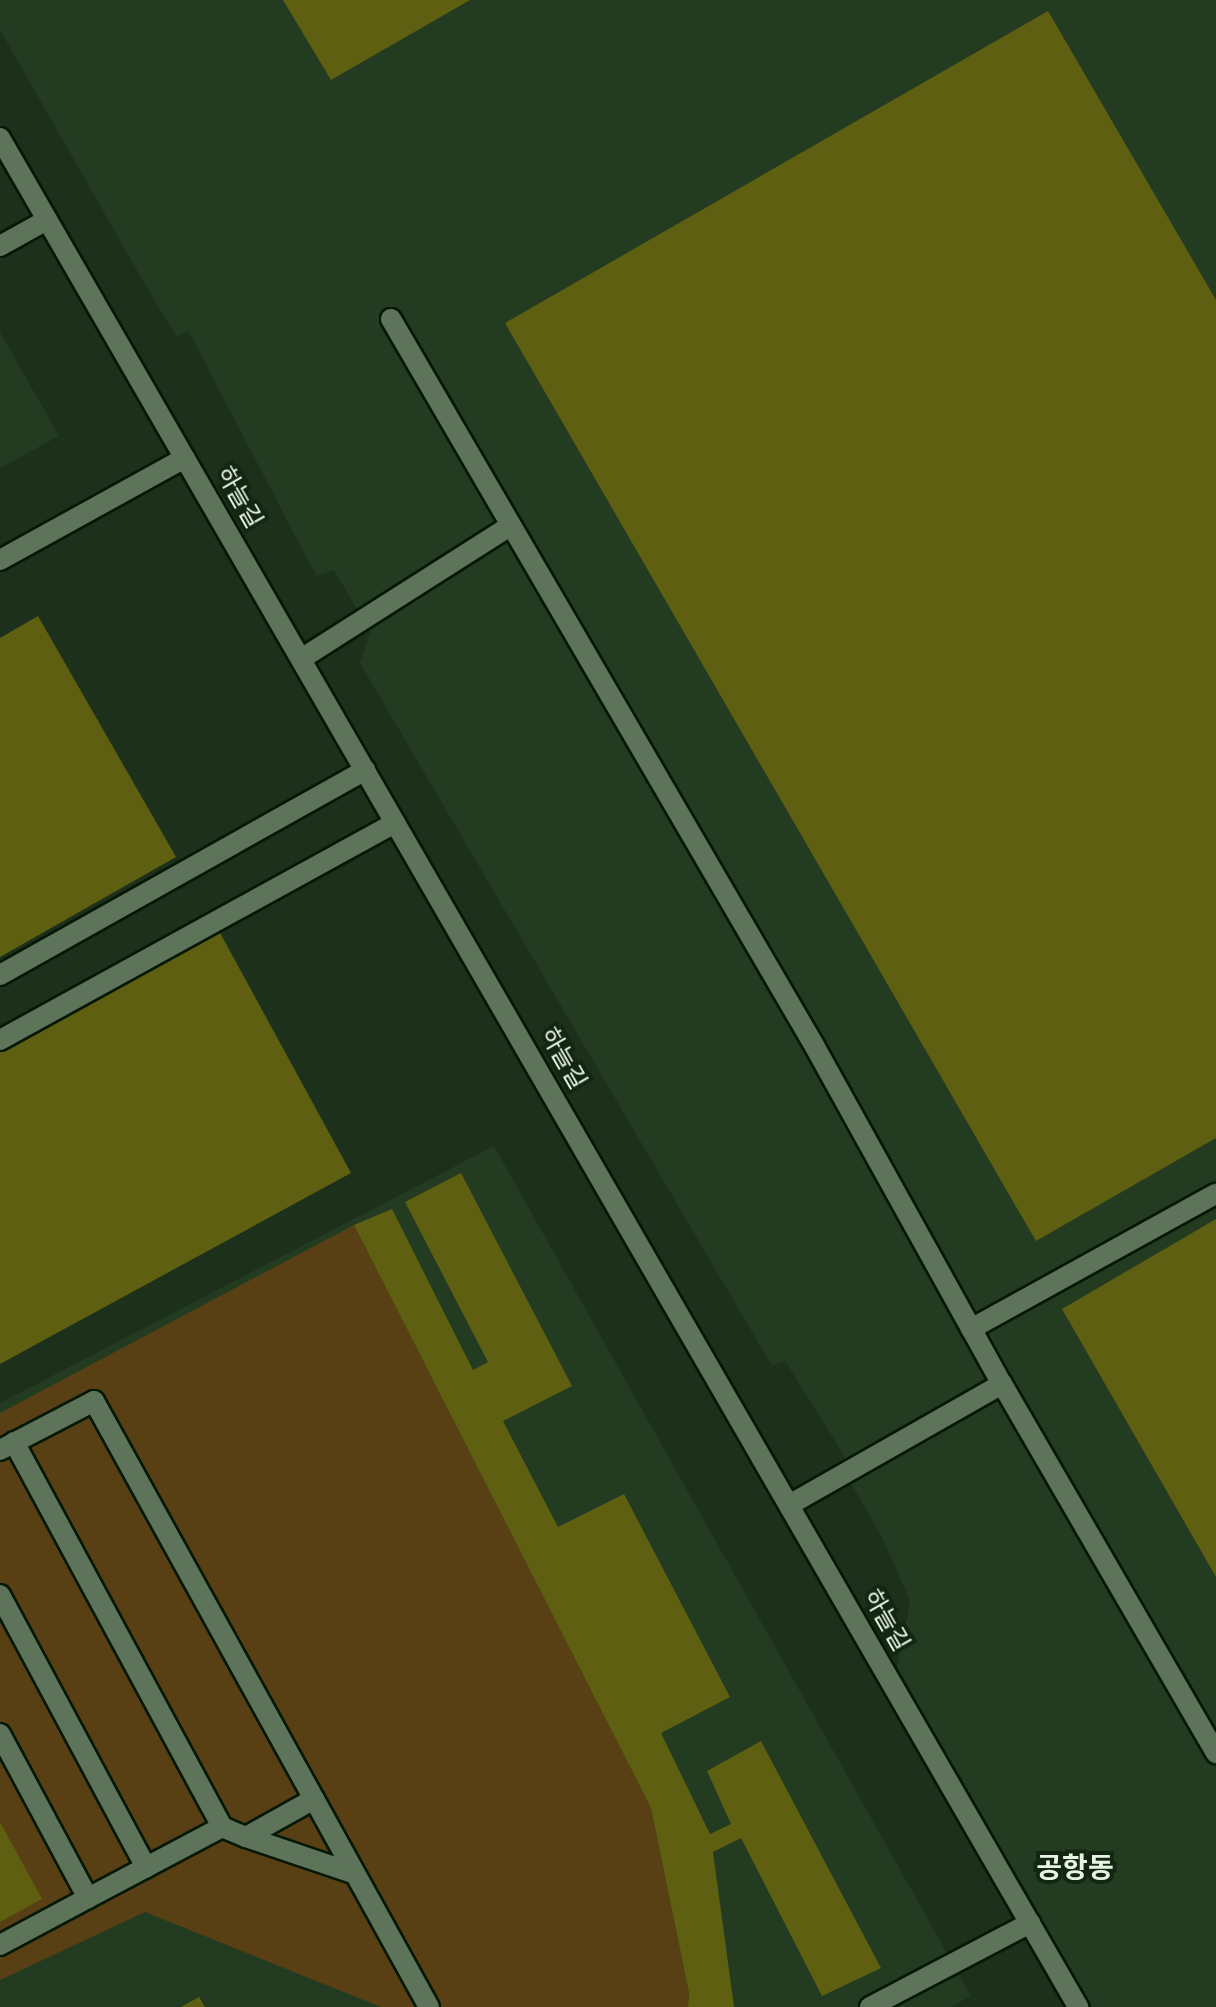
<!DOCTYPE html>
<meta charset="utf-8">
<style>
body{margin:0}
#map{position:relative;width:1216px;height:2007px;overflow:hidden;background:#1d301b;font-family:"Alegreya Sans","Noto Sans KR",sans-serif}
div>[style]{position:absolute}
[style*='--x']{left:calc(var(--x)*1px);top:calc(var(--y)*1px);width:calc(var(--w)*1px);rotate:calc(var(--a)*1deg)}
.built>*{inset:0;background:#233b20}
.green>*{inset:0;background:#584014}
.building>*{inset:0;background:#5e5f11}
.roads{filter:drop-shadow(2px 0 #061805) drop-shadow(-2px 0 #061805) drop-shadow(0 2px #061805) drop-shadow(0 -2px #061805)}
.service>*{height:20px;margin:-10px;padding:0 10px;transform-origin:10px;border-radius:10px;background:#5d735a}
span{translate:-50% -50%;white-space:nowrap;text-align:center;line-height:1.15;-webkit-text-stroke:8px #132611;paint-order:stroke}
.street-label{font-size:24px;color:#e6f3e5}
.quarter-label{font-size:28px;color:#e6f3e5;font-weight:700}
</style>
<div id="map">
<div class="built">
<i style="clip-path:polygon(0 0,1216px 0,1216px 2007px,1092px 2007px,896px 1673px,910px 1601px,881px 1535px,839px 1463px,845px 1457px,785px 1361px,772px 1366px,360px 663px,370px 632px,334px 570px,316px 576px,188px 330px,177px 337px,146px 286px,0 30px)"></i>
<i style="clip-path:polygon(0 332px,59px 436px,0 468px)"></i>
<i style="clip-path:polygon(494px 1146px,971px 1996px,951px 2007px,0 2007px,0 1403px)"></i>
</div>
<div class="green">
<i style="clip-path:polygon(354px 1225px,651px 1808px,689px 1993px,688px 2007px,381px 2007px,145px 1912px,0 1980px,0 1413px)"></i>
</div>
<div class="building">
<i style="clip-path:polygon(283px 0,470px 0,331px 80px)"></i>
<i style="clip-path:polygon(1048px 11px,1216px 300px,1216px 1138px,1036px 1241px,505px 323px)"></i>
<i style="clip-path:polygon(38px 616px,176px 857px,0 957px,0 638px)"></i>
<i style="clip-path:polygon(219px 931px,351px 1173px,0 1364px,0 1050px)"></i>
<i style="clip-path:polygon(461px 1173px,572px 1386px,503px 1421px,558px 1527px,624px 1494px,730px 1697px,661px 1733px,710px 1834px,731px 1824px,707px 1771px,761px 1741px,881px 1968px,822px 1996px,741px 1838px,713px 1852px,734px 2007px,688px 2007px,689px 1993px,651px 1808px,354px 1225px,392px 1209px,473px 1370px,488px 1362px,405px 1202px)"></i>
<i style="clip-path:polygon(1216px 1219px,1216px 1577px,1062px 1309px)"></i>
<i style="clip-path:polygon(0 1822px,42px 1899px,0 1922px)"></i>
<i style="clip-path:polygon(199px 1997px,205px 2007px,181px 2007px)"></i>
</div>
<div class="roads">
<div class="service">
<i style="--x:0;--y:138;--w:2158;--a:60.02"></i>
<i style="--x:0;--y:246;--w:54;--a:-29"></i>
<i style="--x:391;--y:319;--w:842;--a:59.78"></i>
<i style="--x:815;--y:1047;--w:385;--a:61"></i>
<i style="--x:1002;--y:1384;--w:427;--a:59.9"></i>
<i style="--x:0;--y:560;--w:211;--a:-28.9"></i>
<i style="--x:301;--y:659;--w:249;--a:-32.5"></i>
<i style="--x:0;--y:975;--w:419;--a:-29.3"></i>
<i style="--x:0;--y:1040;--w:451;--a:-28.8"></i>
<i style="--x:971;--y:1329;--w:280;--a:-28.9"></i>
<i style="--x:14;--y:1442;--w:438;--a:61.6"></i>
<i style="--x:0;--y:1450;--w:106;--a:-27.5"></i>
<i style="--x:94;--y:1401;--w:692;--a:61.07"></i>
<i style="--x:789;--y:1505;--w:245;--a:-29.6"></i>
<i style="--x:0;--y:1595;--w:309;--a:61.8"></i>
<i style="--x:0;--y:1734;--w:186;--a:61.8"></i>
<i style="--x:88;--y:1898;--w:152;--a:-27.9"></i>
<i style="--x:222;--y:1827;--w:26;--a:23"></i>
<i style="--x:246;--y:1837;--w:78;--a:-29.2"></i>
<i style="--x:246;--y:1837;--w:115;--a:18.7"></i>
<i style="--x:0;--y:1945;--w:100;--a:-28.1"></i>
<i style="--x:870;--y:2007;--w:181;--a:-27.7"></i>
</div>
</div>
<div class="street-label">
<span style="left:238px;top:498px;rotate:60deg">하늘길</span>
<span style="left:562px;top:1059px;rotate:60deg">하늘길</span>
<span style="left:885px;top:1621px;rotate:60deg">하늘길</span>
</div>
<div class="quarter-label">
<span style="left:1075px;top:1869px">공항동</span>
</div>
</div>
